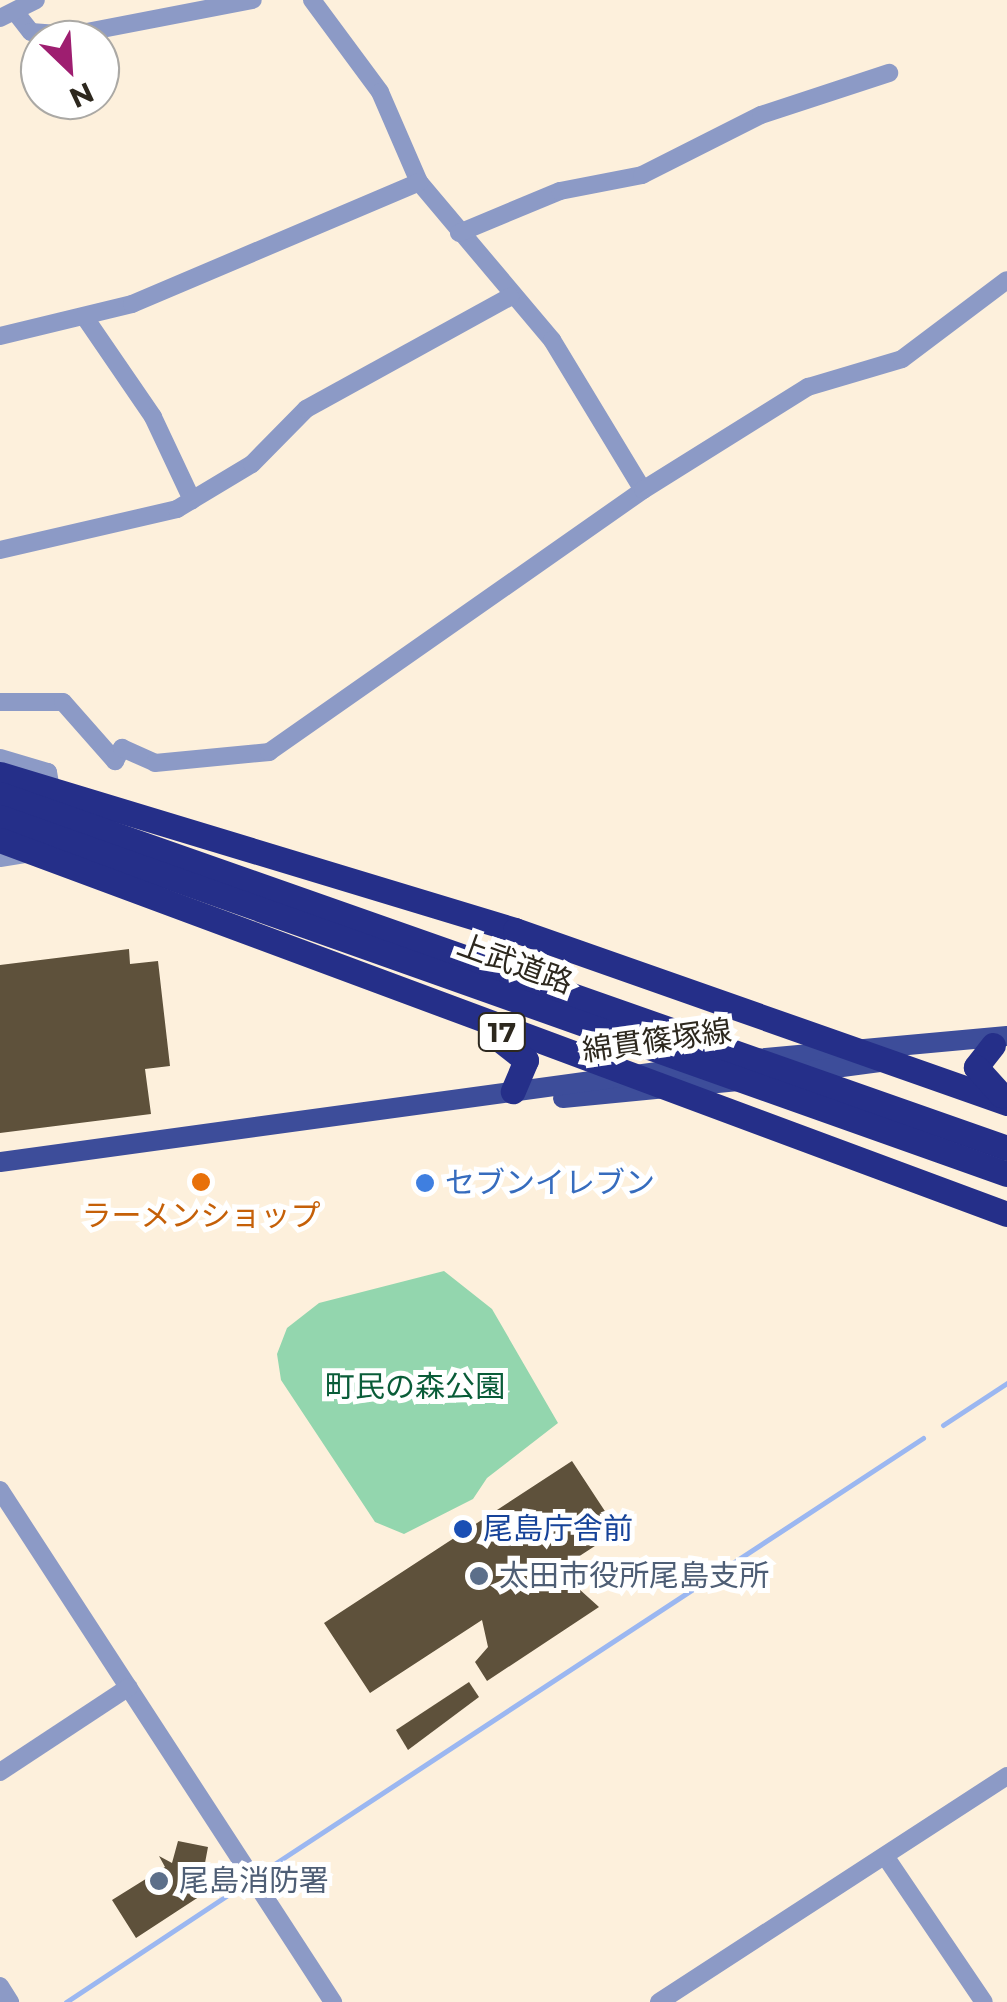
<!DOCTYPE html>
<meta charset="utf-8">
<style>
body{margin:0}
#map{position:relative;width:1007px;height:2002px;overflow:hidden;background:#fdf0dc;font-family:Montserrat,"Noto Sans JP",sans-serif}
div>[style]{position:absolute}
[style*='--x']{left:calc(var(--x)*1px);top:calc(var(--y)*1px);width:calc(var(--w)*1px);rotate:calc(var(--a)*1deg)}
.green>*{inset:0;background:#93d6ae}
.stream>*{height:5px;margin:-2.5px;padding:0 2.5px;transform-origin:2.5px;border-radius:2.5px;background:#9bb7f1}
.building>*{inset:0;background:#5e513b}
.minor>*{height:18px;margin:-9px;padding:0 9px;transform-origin:9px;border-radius:9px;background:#8c9ac6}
.major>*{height:20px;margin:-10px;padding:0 10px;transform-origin:10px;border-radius:10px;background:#3d4d9a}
.highway>*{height:25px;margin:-12.5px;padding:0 12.5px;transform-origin:12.5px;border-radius:12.5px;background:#252f89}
.dots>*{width:28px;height:28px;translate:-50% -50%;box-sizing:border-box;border:5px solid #fff;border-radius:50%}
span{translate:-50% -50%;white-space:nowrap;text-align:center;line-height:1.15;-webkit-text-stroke:10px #fff;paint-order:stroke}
.shield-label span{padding:2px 8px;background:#fff;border:2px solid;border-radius:8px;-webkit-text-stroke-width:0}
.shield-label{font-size:28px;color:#2d281e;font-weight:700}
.street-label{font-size:30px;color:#2d281e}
.shop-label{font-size:30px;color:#366cbe}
.left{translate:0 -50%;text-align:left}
.food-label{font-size:30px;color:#c56008}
.park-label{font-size:30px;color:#095c38}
.transit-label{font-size:30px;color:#164399}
.service-label{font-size:30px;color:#4e5e75}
.north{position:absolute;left:20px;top:20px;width:100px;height:100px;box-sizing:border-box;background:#fff;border:2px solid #aba9a5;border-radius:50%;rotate:155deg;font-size:28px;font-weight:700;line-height:40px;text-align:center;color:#2d281e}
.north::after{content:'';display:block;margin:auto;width:35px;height:45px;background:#9e1e70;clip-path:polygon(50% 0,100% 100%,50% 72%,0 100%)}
</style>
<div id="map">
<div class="green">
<i style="clip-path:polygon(444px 1271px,492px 1309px,558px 1423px,487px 1478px,473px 1499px,404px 1534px,375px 1522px,281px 1380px,277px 1354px,287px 1328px,319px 1303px)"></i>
</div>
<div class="stream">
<i style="--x:943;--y:1425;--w:77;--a:-33.3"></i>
<i style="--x:256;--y:1876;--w:798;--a:-33.29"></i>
<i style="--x:66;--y:2002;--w:217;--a:-33.5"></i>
</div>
<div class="building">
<i style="clip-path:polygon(129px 949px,130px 964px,158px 961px,170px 1066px,145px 1069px,151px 1114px,0 1133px,0 965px)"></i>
<i style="clip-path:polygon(572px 1461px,618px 1531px,558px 1570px,599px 1607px,487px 1681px,475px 1662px,488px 1647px,482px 1620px,370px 1693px,324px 1623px)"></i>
<i style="clip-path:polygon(469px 1682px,479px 1697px,408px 1750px,396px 1730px)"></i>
<i style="clip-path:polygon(178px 1841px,208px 1847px,205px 1863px,219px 1865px,214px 1887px,136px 1938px,112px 1900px,165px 1867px,159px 1856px,172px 1863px)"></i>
</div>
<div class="minor">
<i style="--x:312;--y:0;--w:114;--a:53.5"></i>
<i style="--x:380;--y:92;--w:98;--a:66.6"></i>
<i style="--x:419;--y:182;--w:207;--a:49.9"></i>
<i style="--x:552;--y:340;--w:175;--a:58.8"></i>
<i style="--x:16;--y:13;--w:24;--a:52"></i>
<i style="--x:31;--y:32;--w:40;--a:4.3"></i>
<i style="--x:71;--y:35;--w:185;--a:-10.9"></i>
<i style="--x:0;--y:18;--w:40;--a:-26.6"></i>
<i style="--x:459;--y:233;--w:109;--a:-22.6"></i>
<i style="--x:560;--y:191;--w:84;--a:-11"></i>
<i style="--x:642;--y:175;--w:133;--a:-26.8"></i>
<i style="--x:761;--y:115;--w:135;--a:-18.2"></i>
<i style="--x:86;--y:319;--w:119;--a:55.6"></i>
<i style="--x:153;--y:417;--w:92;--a:64.8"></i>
<i style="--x:0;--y:336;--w:136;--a:-13.6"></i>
<i style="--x:132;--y:304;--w:312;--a:-23"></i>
<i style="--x:0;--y:550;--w:182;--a:-13"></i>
<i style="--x:177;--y:509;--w:87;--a:-31"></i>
<i style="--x:252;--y:464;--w:77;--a:-45.5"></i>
<i style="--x:306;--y:409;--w:233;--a:-28.8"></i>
<i style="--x:0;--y:702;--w:63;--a:0"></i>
<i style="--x:63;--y:702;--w:79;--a:48.6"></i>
<i style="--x:115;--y:761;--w:15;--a:-62"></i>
<i style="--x:122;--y:748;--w:36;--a:24"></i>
<i style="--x:155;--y:763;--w:115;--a:-5.5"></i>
<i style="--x:269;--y:752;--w:457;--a:-35"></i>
<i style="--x:643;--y:490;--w:195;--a:-32"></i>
<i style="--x:808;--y:387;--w:98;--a:-16.6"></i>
<i style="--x:902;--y:359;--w:131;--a:-37"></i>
<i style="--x:0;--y:758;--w:50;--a:16.3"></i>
<i style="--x:48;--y:772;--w:17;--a:80"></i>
<i style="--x:0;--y:858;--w:33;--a:-9"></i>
<i style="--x:0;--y:1490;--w:611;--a:56.96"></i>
<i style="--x:0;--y:1772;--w:154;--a:-33.4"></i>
<i style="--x:885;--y:1856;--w:176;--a:55.9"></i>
<i style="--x:0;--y:1986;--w:19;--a:58"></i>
<i style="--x:659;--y:2002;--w:415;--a:-33"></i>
</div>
<div class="major">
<i style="--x:755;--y:1059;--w:253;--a:-5.2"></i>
<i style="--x:797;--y:1073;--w:91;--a:-7.6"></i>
<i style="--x:563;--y:1098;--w:176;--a:-5.5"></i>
<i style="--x:0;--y:1162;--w:708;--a:-7.8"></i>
</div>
<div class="highway">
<i style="--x:0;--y:774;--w:538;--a:16.85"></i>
<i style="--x:515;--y:930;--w:522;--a:19.37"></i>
<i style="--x:0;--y:794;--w:1067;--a:19.37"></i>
<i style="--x:0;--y:817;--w:1068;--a:19.52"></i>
<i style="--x:0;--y:840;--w:1074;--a:20.38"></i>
<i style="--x:500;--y:1040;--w:33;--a:38"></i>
<i style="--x:526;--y:1060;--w:34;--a:113"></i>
<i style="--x:993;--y:1045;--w:28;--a:128"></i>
<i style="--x:976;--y:1067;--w:38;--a:48"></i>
</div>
<div class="dots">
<i style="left:201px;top:1182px;background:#e8710a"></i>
<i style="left:425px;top:1183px;background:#3f7fe0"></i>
<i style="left:463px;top:1529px;background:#1a4fb4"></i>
<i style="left:479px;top:1576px;background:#5c6f8a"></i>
<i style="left:159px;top:1881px;background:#5c6f8a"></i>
</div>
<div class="shield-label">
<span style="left:502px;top:1032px">17</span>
</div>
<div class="street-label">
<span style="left:515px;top:964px;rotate:20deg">上武道路</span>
<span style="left:657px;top:1041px;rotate:-8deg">綿貫篠塚線</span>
</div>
<div class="shop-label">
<span class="left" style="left:445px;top:1183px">セブンイレブン</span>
</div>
<div class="food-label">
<span style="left:201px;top:1216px">ラーメンショップ</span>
</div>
<div class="park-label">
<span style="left:415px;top:1387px">町民の森公園</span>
</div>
<div class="transit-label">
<span class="left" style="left:483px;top:1529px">尾島庁舎前</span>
</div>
<div class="service-label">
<span class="left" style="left:499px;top:1576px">太田市役所尾島支所</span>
<span class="left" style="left:179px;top:1881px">尾島消防署</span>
</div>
<div class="north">N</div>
</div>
